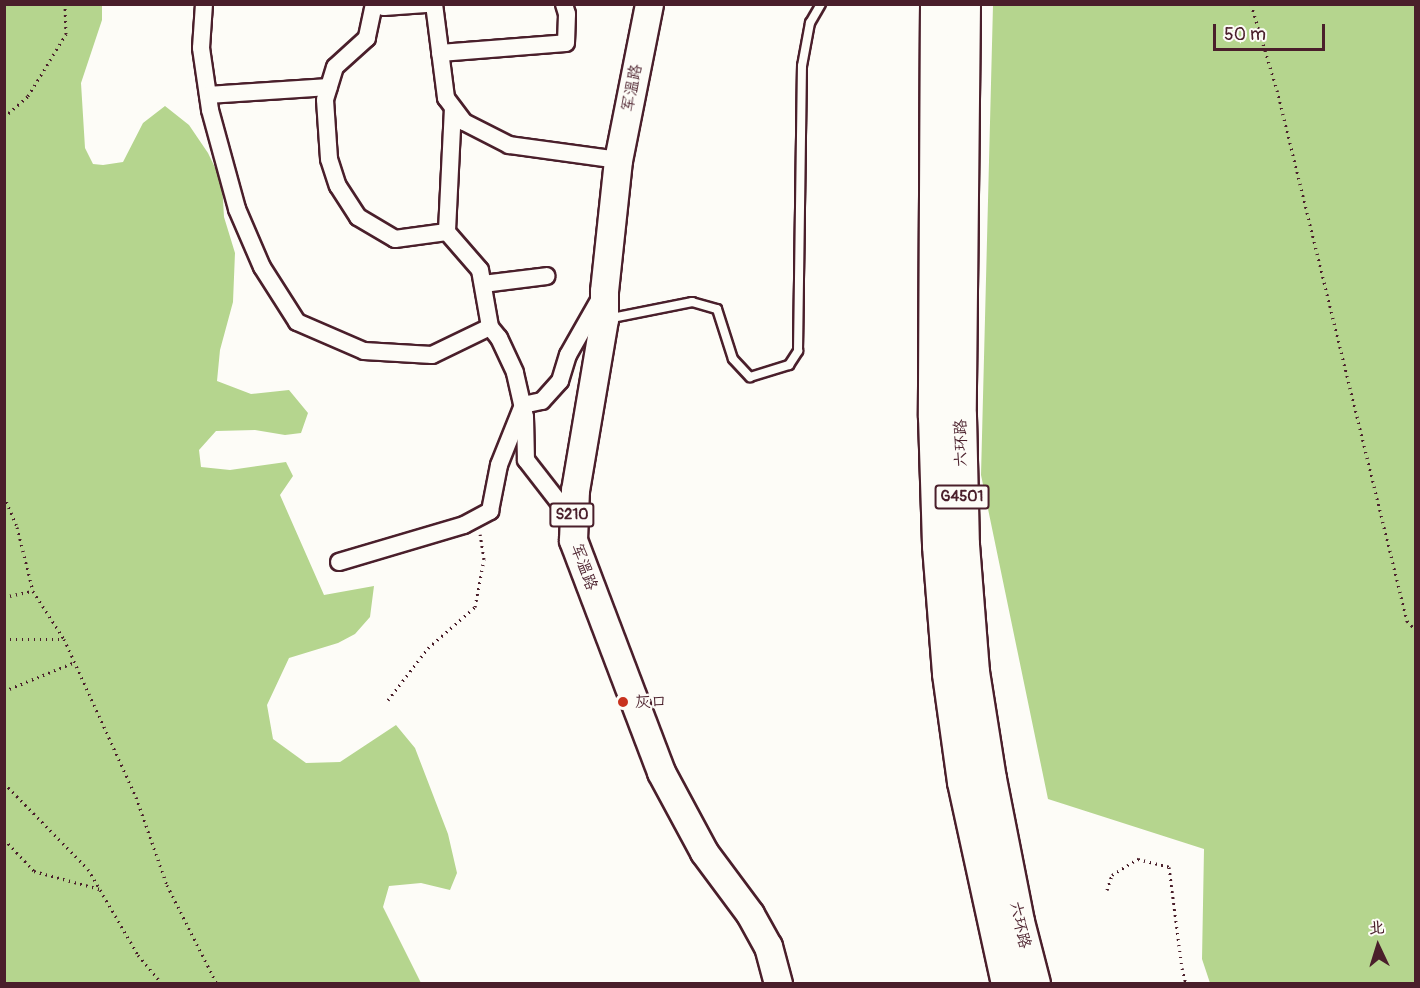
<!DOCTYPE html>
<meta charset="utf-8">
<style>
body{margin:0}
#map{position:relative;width:1420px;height:988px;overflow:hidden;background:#fdfcf7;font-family:Pangolin,"LXGW WenKai TC",sans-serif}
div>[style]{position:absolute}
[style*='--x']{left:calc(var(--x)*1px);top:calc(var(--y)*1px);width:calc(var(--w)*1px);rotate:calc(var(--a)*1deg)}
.green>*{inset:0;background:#b5d58e}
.path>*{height:3px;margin-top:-1.5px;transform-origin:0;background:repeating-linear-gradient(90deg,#4a1f2b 0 1.5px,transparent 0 6px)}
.roads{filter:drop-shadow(2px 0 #4a1f2b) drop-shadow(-2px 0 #4a1f2b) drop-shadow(0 2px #4a1f2b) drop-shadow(0 -2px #4a1f2b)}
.lane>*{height:8px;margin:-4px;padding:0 4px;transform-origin:4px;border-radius:4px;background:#fdfcf7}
.street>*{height:16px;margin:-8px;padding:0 8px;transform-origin:8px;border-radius:8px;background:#fdfcf7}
.primary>*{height:27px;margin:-13.5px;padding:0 13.5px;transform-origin:13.5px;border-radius:13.5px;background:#fdfcf7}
.highway>*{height:32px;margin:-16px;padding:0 16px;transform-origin:16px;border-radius:16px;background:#fdfcf7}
.dots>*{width:16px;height:16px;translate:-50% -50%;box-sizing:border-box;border:3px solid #fdfcf7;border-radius:50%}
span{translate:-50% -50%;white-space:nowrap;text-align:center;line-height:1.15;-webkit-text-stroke:4.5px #fdfcf7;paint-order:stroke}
.shield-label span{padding:2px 4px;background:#fdfcf7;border:2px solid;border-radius:4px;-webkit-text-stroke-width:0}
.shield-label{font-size:15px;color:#4a1f2b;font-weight:700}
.street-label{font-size:16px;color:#4a1f2b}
.poi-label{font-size:16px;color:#4a1f2b}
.left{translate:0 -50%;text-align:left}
.frame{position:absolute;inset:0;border:6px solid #4a1f2b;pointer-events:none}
.north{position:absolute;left:1348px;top:916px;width:60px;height:60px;-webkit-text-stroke:4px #fdfcf7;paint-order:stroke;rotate:356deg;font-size:16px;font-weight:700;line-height:24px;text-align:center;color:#4a1f2b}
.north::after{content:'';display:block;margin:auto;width:21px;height:27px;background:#4a1f2b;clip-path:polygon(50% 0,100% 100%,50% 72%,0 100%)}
.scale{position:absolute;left:1213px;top:24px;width:112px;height:27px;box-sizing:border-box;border:3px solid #4a1f2b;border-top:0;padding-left:8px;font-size:18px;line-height:21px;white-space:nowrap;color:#4a1f2b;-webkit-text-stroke:4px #fdfcf7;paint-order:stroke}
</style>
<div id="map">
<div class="green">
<i style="clip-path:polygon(5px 5px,102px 5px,102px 20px,81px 83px,85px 148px,93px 164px,103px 165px,123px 162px,143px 123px,165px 106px,189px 125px,208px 153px,222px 182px,224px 217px,235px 253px,233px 302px,220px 350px,217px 381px,251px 394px,289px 390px,308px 413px,301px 433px,285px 435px,255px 430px,216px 431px,199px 450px,201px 467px,230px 470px,286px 462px,293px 476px,280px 495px,324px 595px,374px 586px,370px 617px,355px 634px,338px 643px,289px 658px,267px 705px,273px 739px,306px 763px,340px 762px,396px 725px,415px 748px,448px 834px,457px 873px,450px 890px,421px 883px,389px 886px,383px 907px,421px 983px,5px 984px)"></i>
<i style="clip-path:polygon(993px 5px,1415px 5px,1415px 983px,1210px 983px,1202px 959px,1204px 849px,1048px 799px,981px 475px)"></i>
</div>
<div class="path">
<i style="--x:1251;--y:4;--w:90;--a:73.2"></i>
<i style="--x:1277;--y:90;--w:547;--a:76.24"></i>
<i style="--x:1407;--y:621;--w:13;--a:45"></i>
<i style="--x:4;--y:117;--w:32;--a:-41"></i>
<i style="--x:28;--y:96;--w:73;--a:-58.5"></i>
<i style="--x:66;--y:34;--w:30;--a:-92"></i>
<i style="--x:4;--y:496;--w:34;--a:67"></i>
<i style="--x:17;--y:527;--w:66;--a:76"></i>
<i style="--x:33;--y:591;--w:57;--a:57.1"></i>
<i style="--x:64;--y:639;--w:174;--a:65.5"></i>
<i style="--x:136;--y:797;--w:93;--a:70.6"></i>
<i style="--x:167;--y:885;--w:111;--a:63.2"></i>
<i style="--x:4;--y:597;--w:30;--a:-12"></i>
<i style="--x:4;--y:639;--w:60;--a:0"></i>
<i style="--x:4;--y:691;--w:77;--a:-22.2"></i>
<i style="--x:388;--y:700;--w:66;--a:-52.4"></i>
<i style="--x:428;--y:648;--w:62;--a:-41.1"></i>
<i style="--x:475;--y:607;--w:49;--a:-79.4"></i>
<i style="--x:484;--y:559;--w:25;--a:-99"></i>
<i style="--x:4;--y:783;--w:120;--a:45.7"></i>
<i style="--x:88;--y:869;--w:99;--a:59.8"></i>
<i style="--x:138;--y:955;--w:38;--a:50"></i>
<i style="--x:4;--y:839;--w:44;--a:46.8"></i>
<i style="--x:34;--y:871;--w:68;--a:15.3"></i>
<i style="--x:1107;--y:890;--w:16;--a:-72"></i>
<i style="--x:1112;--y:875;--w:31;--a:-32"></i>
<i style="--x:1138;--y:859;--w:32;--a:14"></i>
<i style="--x:1169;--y:867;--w:102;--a:82.7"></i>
<i style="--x:1182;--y:968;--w:16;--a:76"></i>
</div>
<div class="roads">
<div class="lane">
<i style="--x:607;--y:319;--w:87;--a:-11.3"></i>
<i style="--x:692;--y:302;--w:26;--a:16"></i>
<i style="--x:717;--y:309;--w:52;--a:72.3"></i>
<i style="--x:733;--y:359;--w:25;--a:47"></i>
<i style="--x:750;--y:377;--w:41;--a:-17.1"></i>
<i style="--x:789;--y:365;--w:17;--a:-57"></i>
<i style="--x:798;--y:351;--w:285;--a:-89.2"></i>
<i style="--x:802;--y:66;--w:44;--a:-79.5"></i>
<i style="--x:810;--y:23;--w:22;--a:-60"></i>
</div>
<div class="street">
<i style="--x:204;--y:4;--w:44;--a:93.9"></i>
<i style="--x:201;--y:48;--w:63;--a:81.7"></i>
<i style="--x:210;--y:110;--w:103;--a:74.7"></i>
<i style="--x:237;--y:209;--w:63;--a:66.7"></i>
<i style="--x:262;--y:267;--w:65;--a:57.5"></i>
<i style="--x:297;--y:322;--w:73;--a:23.4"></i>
<i style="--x:364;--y:351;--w:68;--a:3.4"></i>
<i style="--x:432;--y:355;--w:64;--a:-25.8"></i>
<i style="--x:374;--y:4;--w:35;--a:102"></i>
<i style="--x:367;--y:38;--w:43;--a:137.8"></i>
<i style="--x:335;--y:67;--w:34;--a:107"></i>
<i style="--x:325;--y:100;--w:59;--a:86.1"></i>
<i style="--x:329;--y:159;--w:28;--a:72"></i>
<i style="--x:338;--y:186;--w:37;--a:57"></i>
<i style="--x:358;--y:217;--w:43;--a:30.7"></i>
<i style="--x:395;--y:239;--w:52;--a:-7.7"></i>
<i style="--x:374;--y:4;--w:10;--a:17"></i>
<i style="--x:384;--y:7;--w:42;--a:-4.1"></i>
<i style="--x:434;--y:4;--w:95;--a:82.7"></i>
<i style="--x:446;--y:98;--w:30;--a:53"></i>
<i style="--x:464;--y:122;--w:51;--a:27.1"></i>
<i style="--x:509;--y:145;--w:110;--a:7.8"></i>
<i style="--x:440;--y:53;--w:126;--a:-4.5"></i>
<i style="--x:566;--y:43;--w:29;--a:-88"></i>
<i style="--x:567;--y:14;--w:10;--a:-107"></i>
<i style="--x:208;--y:95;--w:121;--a:-3.8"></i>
<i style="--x:453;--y:108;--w:124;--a:92.8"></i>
<i style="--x:447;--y:232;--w:50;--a:49"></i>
<i style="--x:480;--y:270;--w:58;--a:80"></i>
<i style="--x:490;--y:327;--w:14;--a:51"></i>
<i style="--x:499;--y:338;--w:38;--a:65"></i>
<i style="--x:515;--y:373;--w:45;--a:77.2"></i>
<i style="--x:525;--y:417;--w:43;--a:88.7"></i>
<i style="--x:526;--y:460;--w:75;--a:52.1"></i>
<i style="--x:483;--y:284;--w:64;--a:-7.1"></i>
<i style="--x:339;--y:562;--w:130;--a:-16.5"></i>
<i style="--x:464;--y:525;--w:30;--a:-28"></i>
<i style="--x:490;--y:511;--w:47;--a:-78.9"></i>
<i style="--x:499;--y:465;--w:65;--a:-68.2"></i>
<i style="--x:523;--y:405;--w:19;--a:-12"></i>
<i style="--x:542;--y:401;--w:27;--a:-48"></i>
<i style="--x:560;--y:381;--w:27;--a:-73"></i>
<i style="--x:568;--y:355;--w:67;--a:-60.4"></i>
</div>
<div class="primary">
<i style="--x:649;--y:4;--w:159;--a:101.2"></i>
<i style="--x:618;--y:160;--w:132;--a:96.1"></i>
<i style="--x:604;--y:291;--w:28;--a:90"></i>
<i style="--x:604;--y:319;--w:173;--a:99.6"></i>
<i style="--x:575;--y:490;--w:50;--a:92.3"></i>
<i style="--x:573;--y:540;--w:248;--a:69.2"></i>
<i style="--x:661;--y:772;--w:91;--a:61.7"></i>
<i style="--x:704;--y:852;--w:77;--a:53.4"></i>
<i style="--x:750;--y:914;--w:37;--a:61"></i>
<i style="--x:768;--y:946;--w:39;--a:75"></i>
</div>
<div class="highway">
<i style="--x:937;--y:4;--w:413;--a:90.3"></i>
<i style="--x:935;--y:417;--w:129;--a:88.2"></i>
<i style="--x:939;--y:546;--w:128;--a:85.5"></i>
<i style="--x:949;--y:674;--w:109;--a:82.1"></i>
<i style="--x:964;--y:782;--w:207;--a:77.7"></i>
<i style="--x:964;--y:4;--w:412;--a:90.6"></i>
<i style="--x:960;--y:416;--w:129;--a:88.7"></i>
<i style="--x:963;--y:545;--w:127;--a:85.5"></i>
<i style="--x:973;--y:672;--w:108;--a:81"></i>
<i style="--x:990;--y:779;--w:146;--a:78.9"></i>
<i style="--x:1018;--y:922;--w:64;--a:75.5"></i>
</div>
</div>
<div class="dots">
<i style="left:623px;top:702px;background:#c8321e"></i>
</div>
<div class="shield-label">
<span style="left:962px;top:497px">G4501</span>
<span style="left:572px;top:515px">S210</span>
</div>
<div class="street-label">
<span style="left:632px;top:88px;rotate:-79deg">军温路</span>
<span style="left:961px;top:443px;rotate:-91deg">六环路</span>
<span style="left:584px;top:567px;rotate:70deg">军温路</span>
<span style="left:1020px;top:925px;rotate:77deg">六环路</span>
</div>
<div class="poi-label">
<span class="left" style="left:635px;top:702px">灰口</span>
</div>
<div class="frame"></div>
<div class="north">北</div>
<div class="scale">50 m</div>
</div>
